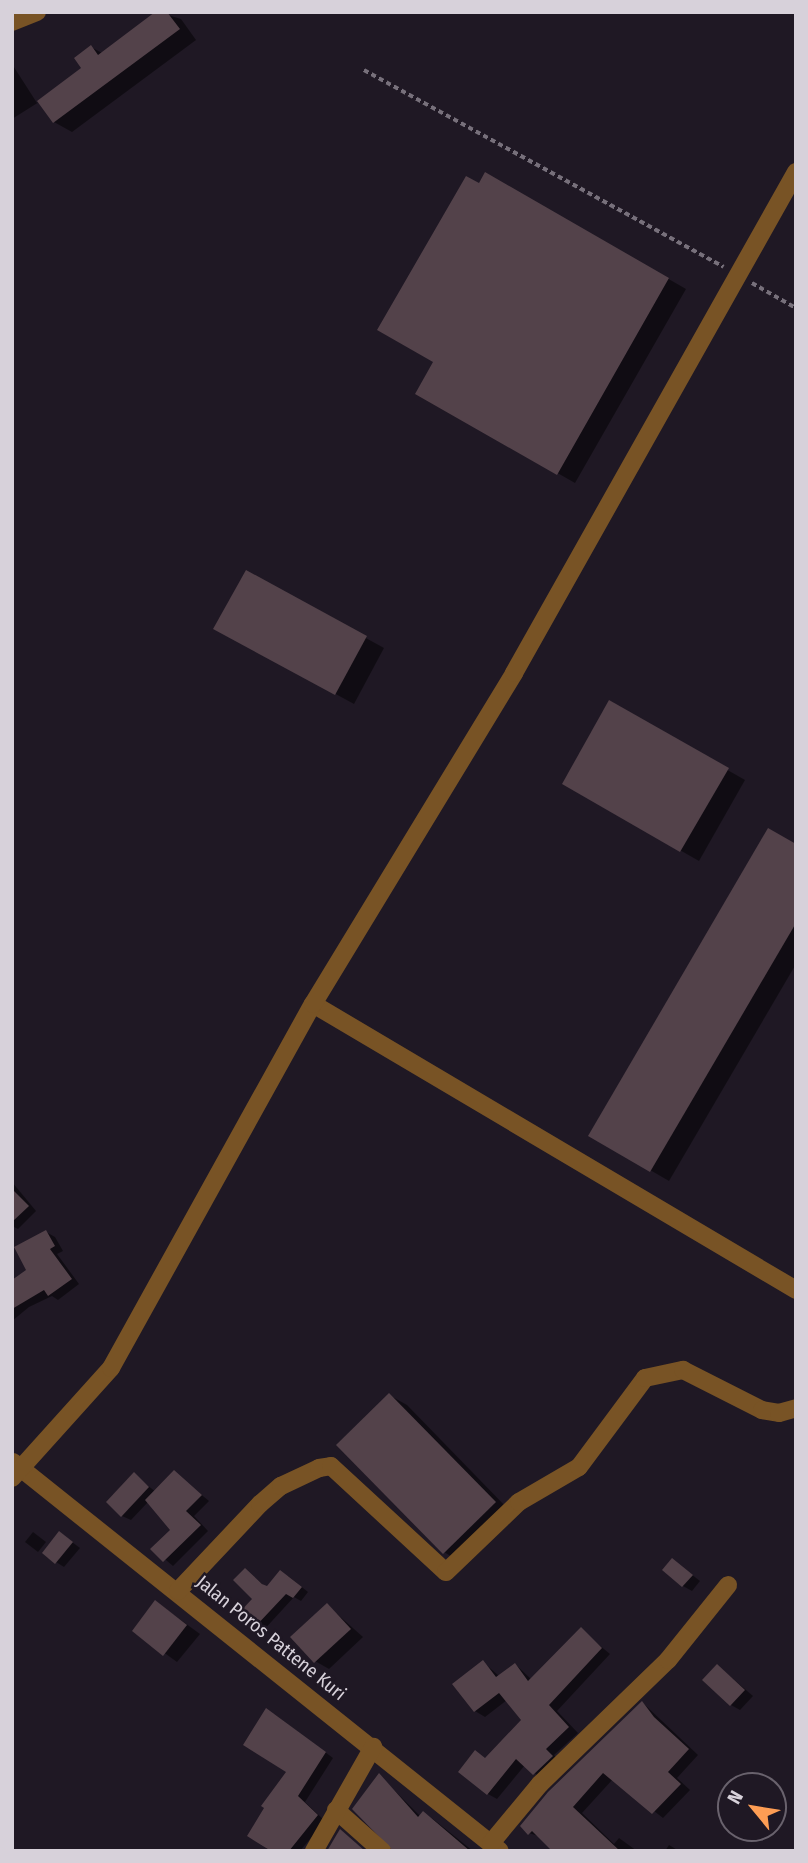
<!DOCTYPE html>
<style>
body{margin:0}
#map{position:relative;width:808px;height:1863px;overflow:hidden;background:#1f1824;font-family:"Fira Sans Condensed",sans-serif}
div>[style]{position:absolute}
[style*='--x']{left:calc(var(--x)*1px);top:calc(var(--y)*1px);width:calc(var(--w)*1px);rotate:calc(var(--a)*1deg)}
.shadow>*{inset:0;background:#0007}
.building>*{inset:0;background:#53424a}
.path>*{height:3.5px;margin-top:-1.75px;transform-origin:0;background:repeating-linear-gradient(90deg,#77707b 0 5px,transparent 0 8.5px)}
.minor>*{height:18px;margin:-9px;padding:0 9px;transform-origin:9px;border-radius:9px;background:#785325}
span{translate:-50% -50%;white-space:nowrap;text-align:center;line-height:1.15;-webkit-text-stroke:5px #1f1824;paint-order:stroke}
.street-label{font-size:19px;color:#d7d1da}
.frame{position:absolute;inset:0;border:14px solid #d7d1da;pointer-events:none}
.north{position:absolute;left:717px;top:1772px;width:70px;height:70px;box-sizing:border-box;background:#1f1824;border:2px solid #69626d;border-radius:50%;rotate:300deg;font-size:19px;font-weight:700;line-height:28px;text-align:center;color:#d7d1da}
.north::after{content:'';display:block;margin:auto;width:24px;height:32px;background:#fd9d54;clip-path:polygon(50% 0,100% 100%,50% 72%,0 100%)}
</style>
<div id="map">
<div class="shadow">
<i style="clip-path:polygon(158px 12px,181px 19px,196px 40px,72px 132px,54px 122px,39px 102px,12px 119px,12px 64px,37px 103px,84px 68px,91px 47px,102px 53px)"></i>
<i style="clip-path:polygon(486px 174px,686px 289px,575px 483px,417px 393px,436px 362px)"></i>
<i style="clip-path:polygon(246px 572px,384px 648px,354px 704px,233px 638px)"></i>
<i style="clip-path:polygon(610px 703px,745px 780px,699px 861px,564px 784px)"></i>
<i style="clip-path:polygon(796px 846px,796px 964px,669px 1181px,590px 1135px)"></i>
<i style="clip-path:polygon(12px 1182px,36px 1211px,18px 1229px,12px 1226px)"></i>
<i style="clip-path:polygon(46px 1232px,55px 1237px,63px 1251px,57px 1254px,79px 1284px,58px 1300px,52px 1296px,29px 1307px,12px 1321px,12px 1290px,28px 1270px)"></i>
<i style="clip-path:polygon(389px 1395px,407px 1405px,512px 1513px,462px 1563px,444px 1552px)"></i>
<i style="clip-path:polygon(175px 1473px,209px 1501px,194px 1516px,208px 1531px,173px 1566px,153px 1549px,172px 1530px,148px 1502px,131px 1520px,122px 1516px,134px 1475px,156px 1492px)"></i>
<i style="clip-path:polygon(33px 1532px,46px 1542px,38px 1552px,25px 1542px)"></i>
<i style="clip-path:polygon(60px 1533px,80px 1548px,64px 1567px,56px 1562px)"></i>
<i style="clip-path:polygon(673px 1560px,700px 1581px,692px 1591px,683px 1586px)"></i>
<i style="clip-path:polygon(245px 1570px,266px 1587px,288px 1576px,308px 1592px,301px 1601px,294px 1597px,261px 1633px,253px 1628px,254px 1599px)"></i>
<i style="clip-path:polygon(156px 1602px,200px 1634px,177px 1662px,134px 1631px)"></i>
<i style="clip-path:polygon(327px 1605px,363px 1637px,329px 1669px,315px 1661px)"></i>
<i style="clip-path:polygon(581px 1630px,610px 1654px,557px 1711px,578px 1733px,554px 1755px,561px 1762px,543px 1780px,525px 1765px,497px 1799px,488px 1794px,486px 1759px,524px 1721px,507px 1700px,485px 1717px,475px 1711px,483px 1662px,499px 1676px,516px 1665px,531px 1679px)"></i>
<i style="clip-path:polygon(718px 1666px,753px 1696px,740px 1710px,731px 1705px)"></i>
<i style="clip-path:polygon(643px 1703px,698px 1755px,677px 1778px,690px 1790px,663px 1818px,613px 1779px,582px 1813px,614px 1844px,619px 1838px,637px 1851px,553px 1851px,541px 1837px,529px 1833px)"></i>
<i style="clip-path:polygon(274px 1714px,333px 1758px,305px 1802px,325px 1821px,300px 1851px,266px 1851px,288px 1772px)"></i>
<i style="clip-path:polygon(379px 1775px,420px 1816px,423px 1813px,433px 1819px,473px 1851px,392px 1851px)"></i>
<i style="clip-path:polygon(669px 1845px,679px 1851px,665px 1851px)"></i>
</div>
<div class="building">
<i style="clip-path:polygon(155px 12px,167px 12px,180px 29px,53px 123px,37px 101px,81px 68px,74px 58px,91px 45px,98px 55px)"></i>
<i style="clip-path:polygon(485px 172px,669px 278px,557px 475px,415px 394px,433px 362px,377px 330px,466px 176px,479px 183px)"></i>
<i style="clip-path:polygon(246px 570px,367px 636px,335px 695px,213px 629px)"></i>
<i style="clip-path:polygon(609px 700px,729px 768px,680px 852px,562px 784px)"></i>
<i style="clip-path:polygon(768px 828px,796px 844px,796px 923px,650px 1172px,588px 1136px)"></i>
<i style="clip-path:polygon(12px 1189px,29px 1206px,12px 1222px)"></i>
<i style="clip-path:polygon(46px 1230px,55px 1246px,50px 1249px,72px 1279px,48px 1296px,44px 1290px,12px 1309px,12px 1280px,26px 1270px,14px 1247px)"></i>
<i style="clip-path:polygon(389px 1393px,496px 1502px,443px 1554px,336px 1445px)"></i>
<i style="clip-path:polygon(174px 1470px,202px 1495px,186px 1511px,201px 1525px,163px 1562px,150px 1549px,170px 1530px,145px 1500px)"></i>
<i style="clip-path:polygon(134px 1472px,149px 1487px,121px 1517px,106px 1502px)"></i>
<i style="clip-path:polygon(59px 1531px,73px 1542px,55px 1564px,42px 1553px)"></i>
<i style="clip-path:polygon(672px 1558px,693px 1575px,682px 1587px,662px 1570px)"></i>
<i style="clip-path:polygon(245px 1568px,262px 1584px,267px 1586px,280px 1570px,302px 1587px,293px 1598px,286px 1594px,252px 1630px,237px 1615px,252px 1599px,233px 1580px)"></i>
<i style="clip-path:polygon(155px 1600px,187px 1625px,163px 1656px,132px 1631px)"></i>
<i style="clip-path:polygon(327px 1603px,351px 1629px,314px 1663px,290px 1637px)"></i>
<i style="clip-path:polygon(581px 1627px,602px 1648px,549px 1705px,569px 1727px,546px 1749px,553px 1756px,533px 1775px,516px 1759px,487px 1795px,458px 1772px,475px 1750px,485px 1758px,521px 1720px,499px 1693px,474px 1712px,452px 1684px,483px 1660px,496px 1677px,515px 1663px,528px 1681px)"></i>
<i style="clip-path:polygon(717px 1664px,745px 1690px,730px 1706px,702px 1680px)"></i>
<i style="clip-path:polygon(642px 1701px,654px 1717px,689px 1749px,668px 1772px,681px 1784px,652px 1814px,603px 1773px,573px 1807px,620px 1851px,552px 1851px,532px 1831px,528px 1835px,520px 1826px,548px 1792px)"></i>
<i style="clip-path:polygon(266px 1708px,326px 1752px,298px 1796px,318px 1815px,289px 1851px,271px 1851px,247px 1836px,264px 1808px,261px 1806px,286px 1772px,243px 1745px)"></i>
<i style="clip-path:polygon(379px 1773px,418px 1817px,423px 1811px,470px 1851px,393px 1851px,352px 1809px)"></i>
<i style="clip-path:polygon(340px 1829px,365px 1851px,327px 1851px)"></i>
</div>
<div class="path">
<i style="--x:364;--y:70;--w:410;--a:28.7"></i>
<i style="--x:752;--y:283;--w:51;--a:29.6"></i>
</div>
<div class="minor">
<i style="--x:12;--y:22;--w:27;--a:-22"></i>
<i style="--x:313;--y:1004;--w:561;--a:30.63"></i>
<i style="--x:13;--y:1462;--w:623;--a:38.62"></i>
<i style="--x:12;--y:1478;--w:148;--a:-48"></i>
<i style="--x:111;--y:1368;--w:416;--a:-61"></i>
<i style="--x:313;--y:1004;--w:387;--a:-58.7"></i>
<i style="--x:514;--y:673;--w:575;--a:-60.63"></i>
<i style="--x:178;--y:1591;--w:120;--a:-46.7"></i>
<i style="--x:260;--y:1504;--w:28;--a:-41"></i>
<i style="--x:281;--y:1486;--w:42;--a:-25.3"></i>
<i style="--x:319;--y:1468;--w:12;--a:-9"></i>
<i style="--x:331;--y:1466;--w:156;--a:42.7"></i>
<i style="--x:446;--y:1572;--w:101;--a:-43.8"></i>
<i style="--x:519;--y:1502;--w:69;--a:-30.3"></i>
<i style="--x:579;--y:1467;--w:111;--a:-53.4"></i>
<i style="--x:645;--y:1378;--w:39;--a:-12"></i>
<i style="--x:683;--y:1370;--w:89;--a:26.9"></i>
<i style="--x:762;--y:1410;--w:17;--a:10"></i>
<i style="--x:779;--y:1413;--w:18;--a:-16"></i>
<i style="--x:336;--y:1810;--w:62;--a:41.7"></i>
<i style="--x:491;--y:1843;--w:77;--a:-50.3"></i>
<i style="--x:540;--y:1784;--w:178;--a:-44.1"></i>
<i style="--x:668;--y:1660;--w:96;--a:-51.3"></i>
<i style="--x:314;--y:1851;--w:120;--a:-60.4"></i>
</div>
<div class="street-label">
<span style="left:271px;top:1638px;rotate:39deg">Jalan Poros Pattene Kuri</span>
</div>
<div class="frame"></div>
<div class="north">N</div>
</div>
